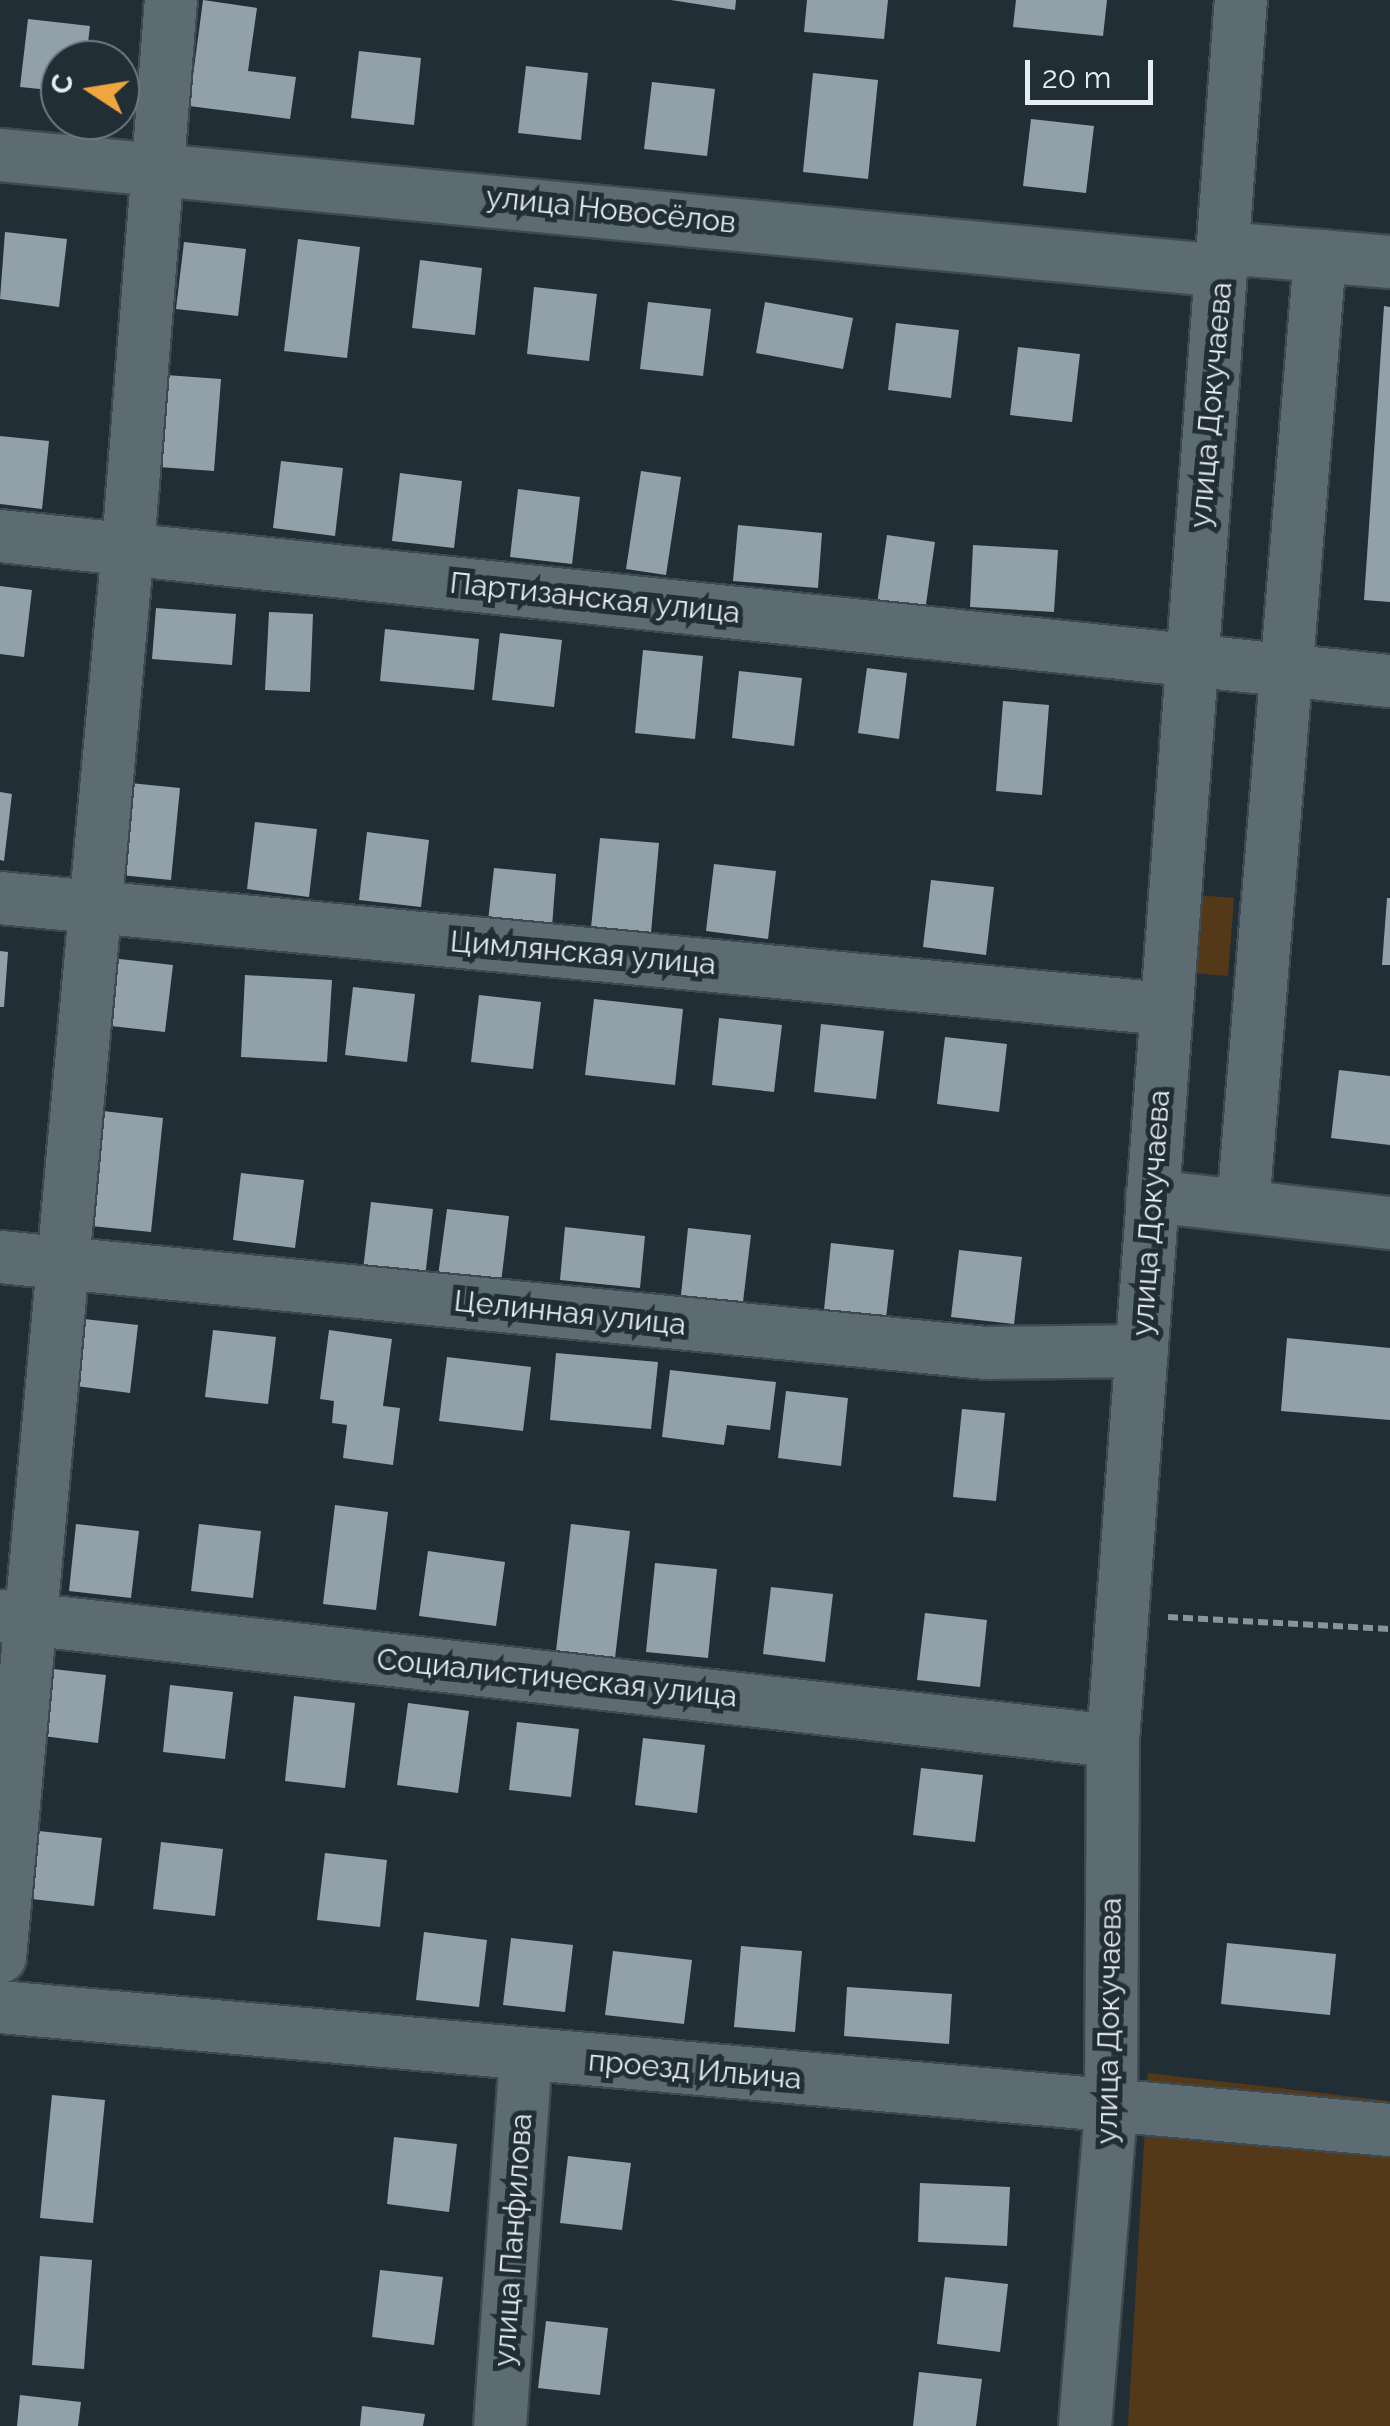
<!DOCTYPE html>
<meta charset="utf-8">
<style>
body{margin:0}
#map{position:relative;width:1390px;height:2426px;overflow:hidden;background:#222e35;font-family:Raleway,sans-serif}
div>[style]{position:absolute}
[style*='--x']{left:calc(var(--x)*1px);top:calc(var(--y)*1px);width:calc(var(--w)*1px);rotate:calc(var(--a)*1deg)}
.green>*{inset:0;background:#533918}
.building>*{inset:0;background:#92a1a9}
.path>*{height:6px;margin-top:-3px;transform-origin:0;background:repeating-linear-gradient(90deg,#8a949a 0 10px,transparent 0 15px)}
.roads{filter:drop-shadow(2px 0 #3f4a50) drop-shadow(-2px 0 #3f4a50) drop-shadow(0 2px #3f4a50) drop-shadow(0 -2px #3f4a50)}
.minor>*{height:52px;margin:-26px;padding:0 26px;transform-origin:26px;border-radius:26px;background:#5d6b73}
span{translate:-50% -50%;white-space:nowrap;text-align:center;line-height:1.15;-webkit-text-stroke:10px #222e35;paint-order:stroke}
.street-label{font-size:30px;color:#e5edf2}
.north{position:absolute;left:40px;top:40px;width:100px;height:100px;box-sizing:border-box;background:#222e35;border:2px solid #707a81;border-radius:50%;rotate:282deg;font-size:28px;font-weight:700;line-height:40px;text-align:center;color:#e5edf2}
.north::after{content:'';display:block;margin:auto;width:35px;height:45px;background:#f0a63e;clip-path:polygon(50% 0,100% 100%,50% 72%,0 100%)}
.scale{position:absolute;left:1025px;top:60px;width:128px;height:45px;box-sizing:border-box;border:5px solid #e5edf2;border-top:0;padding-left:12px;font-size:30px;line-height:35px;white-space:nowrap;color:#e5edf2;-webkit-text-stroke:8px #222e35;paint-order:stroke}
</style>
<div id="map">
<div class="green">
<i style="clip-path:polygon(1185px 894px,1234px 898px,1228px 976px,1179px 972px)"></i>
<i style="clip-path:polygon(1148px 2073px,1390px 2101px,1390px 2426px,1128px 2426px)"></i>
</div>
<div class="building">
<i style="clip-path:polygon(203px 0,257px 8px,248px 71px,296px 77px,290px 119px,189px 106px)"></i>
<i style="clip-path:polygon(671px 0,736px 0,735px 10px)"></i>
<i style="clip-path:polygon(807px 0,888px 0,884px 39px,804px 32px)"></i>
<i style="clip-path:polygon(1016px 0,1107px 0,1103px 36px,1013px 27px)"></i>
<i style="clip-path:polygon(28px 19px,90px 26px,86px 60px,60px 60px,60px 91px,20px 87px)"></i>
<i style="clip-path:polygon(359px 51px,421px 58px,414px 125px,351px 118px)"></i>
<i style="clip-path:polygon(526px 66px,588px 73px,581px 140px,518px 133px)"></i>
<i style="clip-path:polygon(813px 73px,878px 80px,868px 179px,803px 172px)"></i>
<i style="clip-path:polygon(652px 82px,715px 89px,707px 156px,644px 149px)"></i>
<i style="clip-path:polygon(1031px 119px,1094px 126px,1086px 193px,1023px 186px)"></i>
<i style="clip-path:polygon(5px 232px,67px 239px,59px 307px,0 299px)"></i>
<i style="clip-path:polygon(298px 239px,360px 247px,347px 358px,284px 351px)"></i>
<i style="clip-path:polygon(184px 242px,246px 249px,238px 316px,176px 309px)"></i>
<i style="clip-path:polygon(420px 260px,482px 268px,475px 335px,412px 328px)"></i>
<i style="clip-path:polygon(534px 287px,597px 294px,589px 361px,527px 354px)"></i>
<i style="clip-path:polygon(648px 302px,711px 309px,703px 376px,640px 369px)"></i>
<i style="clip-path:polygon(765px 302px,853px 318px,843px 369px,756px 353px)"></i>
<i style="clip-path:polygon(1384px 306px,1390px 307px,1390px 602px,1364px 600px)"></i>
<i style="clip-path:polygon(896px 323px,959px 330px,951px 398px,888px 390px)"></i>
<i style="clip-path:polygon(1018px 347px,1080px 354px,1072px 422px,1010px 415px)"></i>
<i style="clip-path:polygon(166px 375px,221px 379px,214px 471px,159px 467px)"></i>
<i style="clip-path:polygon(0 436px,49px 441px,42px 509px,0 504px)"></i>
<i style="clip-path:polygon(281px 461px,343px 468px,335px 536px,273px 528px)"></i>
<i style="clip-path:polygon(641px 471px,681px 477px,666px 575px,626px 569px)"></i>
<i style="clip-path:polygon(400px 473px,462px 481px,454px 548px,392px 541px)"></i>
<i style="clip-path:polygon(518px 489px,580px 497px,572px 564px,510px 557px)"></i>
<i style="clip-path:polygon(738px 525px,822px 533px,818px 588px,733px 581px)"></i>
<i style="clip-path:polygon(887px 535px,935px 542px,925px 611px,877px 604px)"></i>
<i style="clip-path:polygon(973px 545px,1058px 550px,1054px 612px,970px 607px)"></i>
<i style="clip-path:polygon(0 586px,32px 590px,24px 657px,0 654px)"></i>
<i style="clip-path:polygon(156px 608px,236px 614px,232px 665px,152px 659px)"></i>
<i style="clip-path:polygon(269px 612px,313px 614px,310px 692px,265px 690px)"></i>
<i style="clip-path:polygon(385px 629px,479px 639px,474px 690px,380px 681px)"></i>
<i style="clip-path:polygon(500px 633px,562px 640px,554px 707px,492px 700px)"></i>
<i style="clip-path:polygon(643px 650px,703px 656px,695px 739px,635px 733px)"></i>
<i style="clip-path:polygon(867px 668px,907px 673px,899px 739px,858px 733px)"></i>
<i style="clip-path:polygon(739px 671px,802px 678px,794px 746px,732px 738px)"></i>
<i style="clip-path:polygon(1003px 701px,1049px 705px,1042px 795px,996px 791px)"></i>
<i style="clip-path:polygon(130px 783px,180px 788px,171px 880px,120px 875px)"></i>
<i style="clip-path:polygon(0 792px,12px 794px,4px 861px,0 860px)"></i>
<i style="clip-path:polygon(255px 822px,317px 829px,309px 897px,247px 889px)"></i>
<i style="clip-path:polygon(367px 832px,429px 840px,421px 907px,359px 900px)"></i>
<i style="clip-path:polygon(600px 838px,659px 843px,651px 933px,591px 928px)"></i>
<i style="clip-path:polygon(714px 864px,776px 871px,768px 939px,706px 931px)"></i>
<i style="clip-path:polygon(494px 868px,556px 874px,552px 927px,488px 921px)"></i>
<i style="clip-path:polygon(931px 880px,994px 887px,986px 955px,923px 947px)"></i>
<i style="clip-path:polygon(1387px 898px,1390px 898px,1390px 965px,1382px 965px)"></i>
<i style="clip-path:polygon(0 951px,8px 952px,4px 1007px,0 1007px)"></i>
<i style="clip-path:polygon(111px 958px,173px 965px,165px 1032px,102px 1025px)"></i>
<i style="clip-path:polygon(245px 975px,332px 980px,327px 1062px,241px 1057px)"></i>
<i style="clip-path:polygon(353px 987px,415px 994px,407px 1062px,345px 1055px)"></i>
<i style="clip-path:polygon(479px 995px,541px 1002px,533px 1069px,471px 1062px)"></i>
<i style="clip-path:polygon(594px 999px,683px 1009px,675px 1085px,585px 1075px)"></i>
<i style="clip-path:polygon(719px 1018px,782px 1025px,774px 1092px,712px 1085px)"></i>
<i style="clip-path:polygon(821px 1024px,884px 1031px,876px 1099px,814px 1092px)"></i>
<i style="clip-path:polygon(945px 1037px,1007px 1044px,999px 1112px,937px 1104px)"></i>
<i style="clip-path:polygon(1339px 1070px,1390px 1076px,1390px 1145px,1331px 1138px)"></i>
<i style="clip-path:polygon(103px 1111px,163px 1118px,151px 1232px,91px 1226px)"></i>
<i style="clip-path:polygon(241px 1173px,304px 1180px,295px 1248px,233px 1240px)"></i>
<i style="clip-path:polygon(371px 1202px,433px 1209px,425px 1277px,363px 1270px)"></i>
<i style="clip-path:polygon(447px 1209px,509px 1216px,501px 1283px,438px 1276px)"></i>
<i style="clip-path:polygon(565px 1227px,645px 1236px,640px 1288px,560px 1280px)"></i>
<i style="clip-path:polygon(688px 1228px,751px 1235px,743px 1302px,681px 1295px)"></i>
<i style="clip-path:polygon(831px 1243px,894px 1250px,886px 1318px,824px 1310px)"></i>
<i style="clip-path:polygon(959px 1250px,1022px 1257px,1014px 1324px,951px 1317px)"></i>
<i style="clip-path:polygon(75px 1318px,138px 1325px,130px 1393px,68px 1385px)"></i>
<i style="clip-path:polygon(213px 1330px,276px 1337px,268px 1404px,205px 1397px)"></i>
<i style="clip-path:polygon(329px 1330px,392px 1339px,383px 1406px,400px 1408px,393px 1465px,343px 1458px,347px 1425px,332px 1423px,334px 1401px,320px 1399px)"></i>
<i style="clip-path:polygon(1287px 1338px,1390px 1348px,1390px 1420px,1281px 1411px)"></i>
<i style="clip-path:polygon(556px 1353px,658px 1362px,651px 1429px,550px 1420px)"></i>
<i style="clip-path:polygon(447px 1357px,531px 1367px,523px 1431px,439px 1421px)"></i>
<i style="clip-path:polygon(670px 1370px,776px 1382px,770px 1430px,727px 1425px,724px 1445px,662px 1437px)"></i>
<i style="clip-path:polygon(786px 1391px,848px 1398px,841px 1466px,778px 1458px)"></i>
<i style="clip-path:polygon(962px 1409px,1005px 1413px,996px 1501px,953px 1497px)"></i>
<i style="clip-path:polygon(335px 1505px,388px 1512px,376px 1610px,323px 1604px)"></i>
<i style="clip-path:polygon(76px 1524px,139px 1531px,131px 1598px,69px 1591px)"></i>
<i style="clip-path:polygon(199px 1524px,261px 1531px,253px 1598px,191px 1591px)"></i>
<i style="clip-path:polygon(571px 1524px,630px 1531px,615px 1658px,556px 1651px)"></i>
<i style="clip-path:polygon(428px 1551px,505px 1562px,496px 1626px,419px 1616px)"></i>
<i style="clip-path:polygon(655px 1563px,717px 1569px,708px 1658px,646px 1652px)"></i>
<i style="clip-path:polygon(771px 1587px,833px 1594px,825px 1662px,763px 1654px)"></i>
<i style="clip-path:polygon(925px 1613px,987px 1620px,980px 1687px,917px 1680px)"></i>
<i style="clip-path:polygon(44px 1668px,106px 1675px,98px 1743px,35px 1735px)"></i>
<i style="clip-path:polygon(170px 1685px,233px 1692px,225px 1759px,163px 1752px)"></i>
<i style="clip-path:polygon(294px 1696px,355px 1703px,345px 1788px,285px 1781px)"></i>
<i style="clip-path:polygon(408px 1703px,469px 1711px,458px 1793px,397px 1785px)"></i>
<i style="clip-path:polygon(517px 1722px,579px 1729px,571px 1797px,509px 1790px)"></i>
<i style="clip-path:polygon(643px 1738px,705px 1745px,697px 1813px,635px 1805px)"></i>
<i style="clip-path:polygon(921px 1768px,983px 1775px,975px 1842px,913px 1835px)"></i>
<i style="clip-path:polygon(39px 1831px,102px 1838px,94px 1906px,32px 1899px)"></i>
<i style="clip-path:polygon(161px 1842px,223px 1849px,215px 1916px,153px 1909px)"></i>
<i style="clip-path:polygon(325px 1853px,387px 1860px,380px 1927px,317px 1920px)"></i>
<i style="clip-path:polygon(424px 1932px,487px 1940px,479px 2007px,416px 2000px)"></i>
<i style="clip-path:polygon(511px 1938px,573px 1945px,565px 2012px,503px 2005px)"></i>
<i style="clip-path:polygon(1227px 1943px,1336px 1954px,1330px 2015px,1221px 2004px)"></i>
<i style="clip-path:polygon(741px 1946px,802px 1951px,795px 2032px,734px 2027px)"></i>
<i style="clip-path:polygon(613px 1951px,692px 1960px,684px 2024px,605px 2015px)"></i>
<i style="clip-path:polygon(847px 1987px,952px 1994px,949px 2044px,844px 2036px)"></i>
<i style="clip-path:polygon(52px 2095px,105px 2100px,93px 2223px,40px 2218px)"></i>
<i style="clip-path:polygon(394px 2137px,457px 2144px,449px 2212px,387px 2204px)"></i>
<i style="clip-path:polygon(568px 2156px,631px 2163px,622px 2230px,560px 2223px)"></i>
<i style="clip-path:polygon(920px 2183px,1010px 2187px,1007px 2246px,918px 2242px)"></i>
<i style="clip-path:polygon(40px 2256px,92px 2260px,84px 2369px,32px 2365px)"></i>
<i style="clip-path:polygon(380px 2270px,443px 2277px,434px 2345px,372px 2337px)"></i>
<i style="clip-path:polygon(945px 2277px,1008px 2284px,1000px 2352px,937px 2344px)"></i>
<i style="clip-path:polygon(546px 2321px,608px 2328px,600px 2395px,538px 2388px)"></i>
<i style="clip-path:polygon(919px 2372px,982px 2379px,976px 2426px,913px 2426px)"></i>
<i style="clip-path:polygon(20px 2395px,81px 2402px,78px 2426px,17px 2426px)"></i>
<i style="clip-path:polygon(362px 2406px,425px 2414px,423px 2426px,360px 2426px)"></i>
</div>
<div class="path">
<i style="--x:1168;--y:1617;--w:222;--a:3.1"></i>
</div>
<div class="roads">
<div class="minor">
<i style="--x:0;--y:155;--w:1227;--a:5.42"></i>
<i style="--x:1223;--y:248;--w:97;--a:4.7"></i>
<i style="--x:1320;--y:256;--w:953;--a:94.63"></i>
<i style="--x:1320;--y:256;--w:70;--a:4.9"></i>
<i style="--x:0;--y:536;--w:1398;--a:5.96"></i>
<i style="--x:0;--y:898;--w:1170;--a:5.44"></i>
<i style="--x:1152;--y:1196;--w:240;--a:6.5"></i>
<i style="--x:0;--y:1257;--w:992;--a:5.56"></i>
<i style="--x:987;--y:1353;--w:155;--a:-0.7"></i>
<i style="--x:0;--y:1616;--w:1120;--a:6.41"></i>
<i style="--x:0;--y:1957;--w:1416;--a:-84.81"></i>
<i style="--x:128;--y:547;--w:549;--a:-85.51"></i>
<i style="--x:0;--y:2007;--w:1395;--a:5.06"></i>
<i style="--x:500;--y:2426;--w:373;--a:-86"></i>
<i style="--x:1085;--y:2426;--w:320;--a:-85.3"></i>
<i style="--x:1111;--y:2107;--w:366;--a:-89.7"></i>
<i style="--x:1113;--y:1741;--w:1746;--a:-85.8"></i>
</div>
</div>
<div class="street-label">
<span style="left:611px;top:210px;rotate:6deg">улица Новосёлов</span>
<span style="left:1211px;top:405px;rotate:-85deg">улица Докучаева</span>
<span style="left:595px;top:598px;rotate:6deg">Партизанская улица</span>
<span style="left:583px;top:953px;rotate:5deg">Цимлянская улица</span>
<span style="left:1151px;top:1213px;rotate:-86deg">улица Докучаева</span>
<span style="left:570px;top:1313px;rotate:6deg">Целинная улица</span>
<span style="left:557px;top:1678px;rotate:6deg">Социалистическая улица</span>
<span style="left:1109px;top:2021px;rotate:-89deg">улица Докучаева</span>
<span style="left:695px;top:2070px;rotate:5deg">проезд Ильича</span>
<span style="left:513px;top:2240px;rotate:-86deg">улица Панфилова</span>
</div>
<div class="north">С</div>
<div class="scale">20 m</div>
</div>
